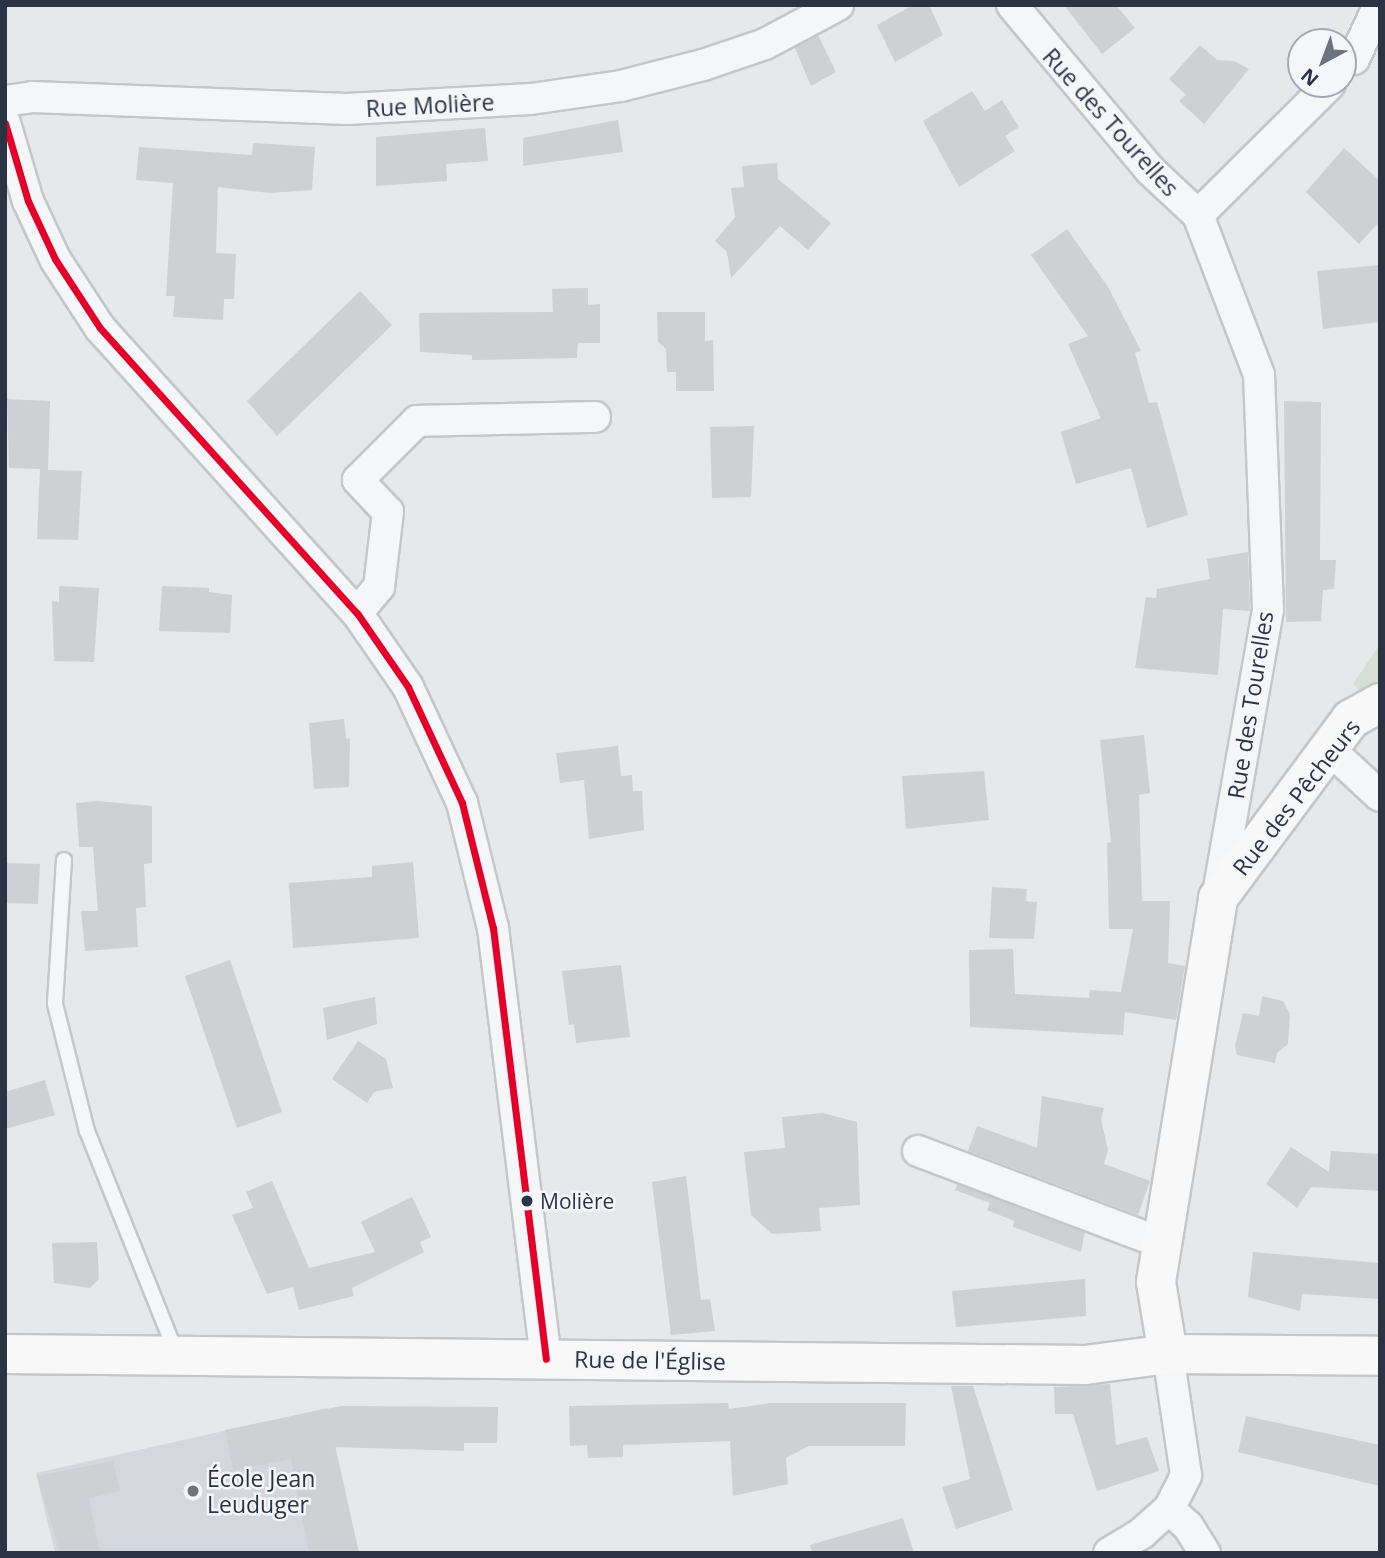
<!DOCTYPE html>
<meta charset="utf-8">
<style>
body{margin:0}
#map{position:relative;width:1385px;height:1558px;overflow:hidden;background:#e6e8ea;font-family:"Open Sans",sans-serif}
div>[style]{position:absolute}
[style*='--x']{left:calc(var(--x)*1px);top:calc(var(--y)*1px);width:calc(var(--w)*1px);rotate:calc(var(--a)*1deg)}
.built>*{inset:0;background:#d4d7dd}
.green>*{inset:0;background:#d6ded6}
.building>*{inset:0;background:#ced0d3}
.roads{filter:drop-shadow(2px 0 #c4c6c8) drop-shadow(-2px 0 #c4c6c8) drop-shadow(0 2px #c4c6c8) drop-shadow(0 -2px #c4c6c8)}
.lane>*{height:14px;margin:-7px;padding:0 7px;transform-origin:7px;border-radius:7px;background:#f5f6f7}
.street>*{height:30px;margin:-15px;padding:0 15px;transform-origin:15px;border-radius:15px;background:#f5f6f7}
.secondary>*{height:38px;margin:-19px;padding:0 19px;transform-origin:19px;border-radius:19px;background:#f8f8f8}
.bus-1>*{height:7px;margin:-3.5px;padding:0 3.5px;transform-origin:3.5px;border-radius:3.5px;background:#e4002b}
.dots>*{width:19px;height:19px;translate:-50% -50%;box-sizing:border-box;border:4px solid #f4f6f9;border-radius:50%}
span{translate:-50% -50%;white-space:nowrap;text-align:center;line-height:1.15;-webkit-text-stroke:5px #f4f6f9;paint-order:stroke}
.bus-label{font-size:21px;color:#2b3445}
.left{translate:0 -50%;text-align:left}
.street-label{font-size:23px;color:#2b3445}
.poi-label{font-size:23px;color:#2b3445}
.frame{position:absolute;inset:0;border:7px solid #2b3445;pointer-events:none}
.north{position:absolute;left:1287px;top:28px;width:70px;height:70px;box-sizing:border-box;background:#f4f6f9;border:2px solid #a4a8b1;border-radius:50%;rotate:221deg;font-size:19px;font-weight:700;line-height:28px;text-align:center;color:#2b3445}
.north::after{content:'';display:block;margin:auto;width:24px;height:32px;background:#6c737f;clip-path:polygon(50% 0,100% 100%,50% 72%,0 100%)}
</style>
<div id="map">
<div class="built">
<i style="clip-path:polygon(327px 1408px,359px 1553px,55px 1553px,36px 1473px)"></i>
</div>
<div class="green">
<i style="clip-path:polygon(1380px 644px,1380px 714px,1353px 684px)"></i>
</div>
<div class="building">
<i style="clip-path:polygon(913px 5px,929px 5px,943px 35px,895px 62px,877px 25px)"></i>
<i style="clip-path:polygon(1064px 5px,1116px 5px,1135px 28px,1102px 54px)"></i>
<i style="clip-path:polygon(818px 35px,836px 72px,811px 86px,795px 48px)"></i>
<i style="clip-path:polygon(1200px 45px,1217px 60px,1234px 61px,1249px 69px,1204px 124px,1179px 101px,1186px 95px,1169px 79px)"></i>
<i style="clip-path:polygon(972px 91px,985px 111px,1002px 100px,1019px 127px,1005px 136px,1015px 151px,959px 187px,923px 121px)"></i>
<i style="clip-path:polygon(618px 120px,623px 152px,523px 166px,523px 138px)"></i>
<i style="clip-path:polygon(485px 128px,488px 161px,446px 164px,447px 181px,376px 186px,376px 137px)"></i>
<i style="clip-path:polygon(253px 143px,315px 147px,312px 190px,270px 193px,218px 187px,216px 253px,236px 254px,234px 299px,224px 299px,223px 320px,173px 317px,175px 296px,166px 296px,173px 183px,136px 180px,139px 147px,252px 155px)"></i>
<i style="clip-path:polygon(1344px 148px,1380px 181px,1380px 221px,1359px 244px,1306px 192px)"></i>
<i style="clip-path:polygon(777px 163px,778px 179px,831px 223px,808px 250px,780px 226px,731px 278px,727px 252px,715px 241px,735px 217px,731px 188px,744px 187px,742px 166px)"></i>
<i style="clip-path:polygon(1067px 229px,1108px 287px,1141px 351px,1135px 353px,1149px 403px,1157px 402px,1188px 515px,1147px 528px,1131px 468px,1076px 484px,1061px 432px,1101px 418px,1068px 344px,1088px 336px,1031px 255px)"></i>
<i style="clip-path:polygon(1380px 265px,1380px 322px,1323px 329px,1317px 271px)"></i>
<i style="clip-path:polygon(588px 288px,588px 305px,600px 304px,600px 343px,578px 343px,577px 358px,472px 360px,472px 355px,420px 352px,419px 313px,553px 312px,552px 289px)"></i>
<i style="clip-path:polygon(360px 291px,392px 325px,277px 436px,247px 401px)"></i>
<i style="clip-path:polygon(657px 312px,705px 312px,705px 341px,713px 340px,714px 391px,676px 391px,676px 372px,667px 372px,666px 349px,658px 342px)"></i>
<i style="clip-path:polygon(7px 399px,50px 401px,48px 470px,82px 471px,78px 540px,37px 539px,40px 469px,9px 468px)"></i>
<i style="clip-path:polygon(1284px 401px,1321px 402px,1320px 560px,1336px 560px,1334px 589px,1323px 590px,1321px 621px,1286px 622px)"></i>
<i style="clip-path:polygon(754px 426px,751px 497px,712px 498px,710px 427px)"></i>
<i style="clip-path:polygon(1248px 552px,1250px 611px,1223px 609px,1218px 675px,1135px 668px,1146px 597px,1156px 598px,1157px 589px,1210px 579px,1207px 559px)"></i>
<i style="clip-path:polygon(59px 586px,99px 588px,94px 662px,54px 661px,52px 601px,59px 602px)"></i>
<i style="clip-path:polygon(162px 586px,209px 588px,209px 592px,232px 595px,230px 633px,159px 631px)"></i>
<i style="clip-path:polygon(344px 719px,346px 739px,350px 738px,349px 787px,314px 789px,309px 723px)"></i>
<i style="clip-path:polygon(1144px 735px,1150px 793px,1139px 795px,1142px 901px,1170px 901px,1168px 963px,1185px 966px,1176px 1020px,1125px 1012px,1123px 1035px,970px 1027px,969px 950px,1013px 949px,1015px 994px,1089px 998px,1090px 990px,1121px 992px,1133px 929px,1109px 929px,1107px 843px,1111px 842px,1100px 740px)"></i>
<i style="clip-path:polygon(618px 746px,621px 776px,632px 775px,633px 791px,642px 791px,644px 830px,589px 839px,584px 780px,560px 783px,556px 753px)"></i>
<i style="clip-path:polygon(984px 771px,989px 820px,906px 829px,902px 776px)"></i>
<i style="clip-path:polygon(97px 801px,152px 806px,152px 863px,144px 864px,146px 907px,136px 908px,138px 947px,85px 951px,81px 911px,98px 911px,93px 847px,79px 847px,76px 803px)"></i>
<i style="clip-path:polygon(413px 862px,419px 938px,293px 948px,289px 883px,372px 877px,372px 866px)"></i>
<i style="clip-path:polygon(5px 863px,40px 864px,38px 904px,5px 903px)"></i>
<i style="clip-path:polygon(992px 887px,1027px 889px,1026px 901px,1037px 902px,1034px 939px,989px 938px)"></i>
<i style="clip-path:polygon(230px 960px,282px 1112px,237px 1128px,185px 976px)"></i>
<i style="clip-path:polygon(621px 965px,630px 1037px,576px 1043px,574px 1024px,569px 1025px,562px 971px)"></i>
<i style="clip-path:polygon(1262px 996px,1283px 1001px,1290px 1014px,1288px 1044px,1277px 1053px,1275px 1063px,1237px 1055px,1235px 1046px,1243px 1013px,1259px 1016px)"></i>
<i style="clip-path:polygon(375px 997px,377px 1024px,327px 1040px,323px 1008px)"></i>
<i style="clip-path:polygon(358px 1041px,386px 1059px,393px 1088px,374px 1092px,367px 1103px,332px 1079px)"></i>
<i style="clip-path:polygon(45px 1080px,55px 1115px,5px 1129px,5px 1092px)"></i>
<i style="clip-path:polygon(1042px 1096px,1104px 1108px,1101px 1119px,1108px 1150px,1104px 1164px,1150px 1181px,1138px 1215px,968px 1151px,977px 1126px,1037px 1148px)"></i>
<i style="clip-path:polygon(823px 1113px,857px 1122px,860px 1205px,819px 1208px,821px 1231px,772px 1234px,751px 1215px,744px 1152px,785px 1148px,782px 1117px)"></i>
<i style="clip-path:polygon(1291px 1147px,1329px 1172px,1331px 1151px,1380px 1154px,1380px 1191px,1311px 1187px,1297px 1208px,1266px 1184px)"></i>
<i style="clip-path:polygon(686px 1176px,701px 1300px,710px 1299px,715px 1331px,671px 1335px,652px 1182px)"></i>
<i style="clip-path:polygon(272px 1181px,309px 1268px,375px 1252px,361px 1222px,412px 1197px,431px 1237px,420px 1242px,424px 1252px,352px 1288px,354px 1296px,299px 1310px,293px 1287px,267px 1294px,232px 1215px,253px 1208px,246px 1192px)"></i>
<i style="clip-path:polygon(957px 1184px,1085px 1232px,1081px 1252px,1013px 1227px,1014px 1221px,987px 1210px,990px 1203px,955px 1190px)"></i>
<i style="clip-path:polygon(97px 1242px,99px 1279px,90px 1288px,54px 1283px,52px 1243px)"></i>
<i style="clip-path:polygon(1253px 1252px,1380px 1263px,1380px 1299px,1302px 1294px,1300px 1311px,1248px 1297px)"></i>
<i style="clip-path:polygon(1085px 1279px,1086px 1316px,956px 1327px,952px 1291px)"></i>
<i style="clip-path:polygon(1110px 1384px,1116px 1445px,1147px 1437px,1159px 1471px,1097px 1491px,1073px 1414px,1055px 1414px,1054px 1387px)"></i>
<i style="clip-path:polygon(951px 1386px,973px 1386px,1013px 1510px,956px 1529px,942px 1487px,970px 1479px)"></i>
<i style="clip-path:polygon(728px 1403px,729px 1409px,771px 1403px,906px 1403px,905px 1446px,809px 1446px,786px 1458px,788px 1484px,733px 1496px,730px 1441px,623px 1445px,623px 1457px,588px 1458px,587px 1445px,570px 1446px,569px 1406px)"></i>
<i style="clip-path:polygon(341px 1406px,498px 1407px,497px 1443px,464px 1443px,464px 1451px,335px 1447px,359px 1553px,309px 1553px,291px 1459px,233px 1470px,225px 1430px)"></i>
<i style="clip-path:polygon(1246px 1416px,1380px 1445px,1380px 1486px,1238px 1452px)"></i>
<i style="clip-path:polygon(113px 1461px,120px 1491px,89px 1498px,100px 1553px,60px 1553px,37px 1476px)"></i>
<i style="clip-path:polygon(903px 1518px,914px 1553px,812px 1553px,810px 1545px)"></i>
</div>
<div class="roads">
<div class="lane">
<i style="--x:64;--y:860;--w:144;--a:93.6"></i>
<i style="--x:55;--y:1004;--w:131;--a:75.9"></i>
<i style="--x:87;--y:1131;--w:241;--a:68.1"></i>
</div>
<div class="street">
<i style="--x:1012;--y:5;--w:215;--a:50.1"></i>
<i style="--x:1150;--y:170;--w:66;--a:43.2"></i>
<i style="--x:1198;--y:215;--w:171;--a:69.1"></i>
<i style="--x:1259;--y:375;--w:235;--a:87.8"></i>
<i style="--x:1268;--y:610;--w:288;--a:100"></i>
<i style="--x:1354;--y:59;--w:60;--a:-65.2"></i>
<i style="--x:5;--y:101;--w:27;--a:-8"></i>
<i style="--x:32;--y:97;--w:315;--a:2.2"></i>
<i style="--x:347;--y:109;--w:184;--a:-3.1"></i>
<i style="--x:531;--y:99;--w:91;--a:-8.2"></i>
<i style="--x:621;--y:86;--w:85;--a:-14.4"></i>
<i style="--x:703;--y:65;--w:65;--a:-18.7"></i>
<i style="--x:765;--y:44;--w:83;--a:-28.1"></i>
<i style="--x:5;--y:123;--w:81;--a:73.6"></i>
<i style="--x:28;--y:201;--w:64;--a:65"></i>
<i style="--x:55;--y:259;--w:82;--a:56.9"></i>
<i style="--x:100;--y:328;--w:384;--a:48"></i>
<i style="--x:357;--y:613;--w:90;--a:55.4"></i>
<i style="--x:408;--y:687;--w:128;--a:65"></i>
<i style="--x:462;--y:803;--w:129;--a:76.1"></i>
<i style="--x:493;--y:928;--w:434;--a:83"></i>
<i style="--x:1198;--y:215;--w:186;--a:-44.8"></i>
<i style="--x:357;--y:613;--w:34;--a:-50"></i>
<i style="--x:379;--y:587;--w:76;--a:-83.2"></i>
<i style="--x:388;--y:512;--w:44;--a:-133.2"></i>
<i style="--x:358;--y:480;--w:83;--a:-45"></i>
<i style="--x:417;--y:421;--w:178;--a:-1.3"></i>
<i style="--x:1329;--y:749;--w:69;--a:42.7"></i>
<i style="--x:918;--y:1151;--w:261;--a:20.7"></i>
<i style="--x:1169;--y:1509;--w:25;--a:42"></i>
<i style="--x:1188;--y:1526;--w:32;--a:58"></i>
<i style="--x:1109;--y:1553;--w:39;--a:-31"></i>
<i style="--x:1142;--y:1533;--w:36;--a:-42"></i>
<i style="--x:1169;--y:1509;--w:38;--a:-63"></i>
<i style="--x:1186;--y:1475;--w:122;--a:-98.5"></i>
</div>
<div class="secondary">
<i style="--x:5;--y:1354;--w:1080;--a:0.58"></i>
<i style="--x:1085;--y:1365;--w:84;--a:-7.5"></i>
<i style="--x:1168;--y:1354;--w:212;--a:0.5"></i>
<i style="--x:1168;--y:1354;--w:73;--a:-99.5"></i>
<i style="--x:1156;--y:1282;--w:389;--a:-80.8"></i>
<i style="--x:1218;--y:898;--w:223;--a:-53.4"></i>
<i style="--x:1351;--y:719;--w:33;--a:-29"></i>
</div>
</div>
<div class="bus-1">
<i style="--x:5;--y:123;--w:81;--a:73.6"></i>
<i style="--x:28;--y:201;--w:64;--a:65"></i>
<i style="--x:55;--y:259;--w:82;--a:56.9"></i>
<i style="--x:100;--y:328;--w:384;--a:48"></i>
<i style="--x:357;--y:613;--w:90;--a:55.4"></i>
<i style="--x:408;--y:687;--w:128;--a:65"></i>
<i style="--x:462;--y:803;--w:129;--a:76.1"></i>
<i style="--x:493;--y:928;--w:434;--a:83"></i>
</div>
<div class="dots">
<i style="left:527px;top:1201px;background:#2b3445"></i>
<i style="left:193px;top:1491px;background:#6c737f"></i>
</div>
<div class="bus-label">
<span class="left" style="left:540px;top:1201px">Molière</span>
</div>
<div class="street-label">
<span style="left:430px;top:105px;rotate:-3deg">Rue Molière</span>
<span style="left:1111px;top:122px;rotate:48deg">Rue des Tourelles</span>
<span style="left:1250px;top:705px;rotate:-81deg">Rue des Tourelles</span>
<span style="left:1296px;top:797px;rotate:-52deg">Rue des Pêcheurs</span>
<span style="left:650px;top:1360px;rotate:1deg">Rue de l'Église</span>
</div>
<div class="poi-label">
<span class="left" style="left:207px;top:1491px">École Jean<br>Leuduger</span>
</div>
<div class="frame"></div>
<div class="north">N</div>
</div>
